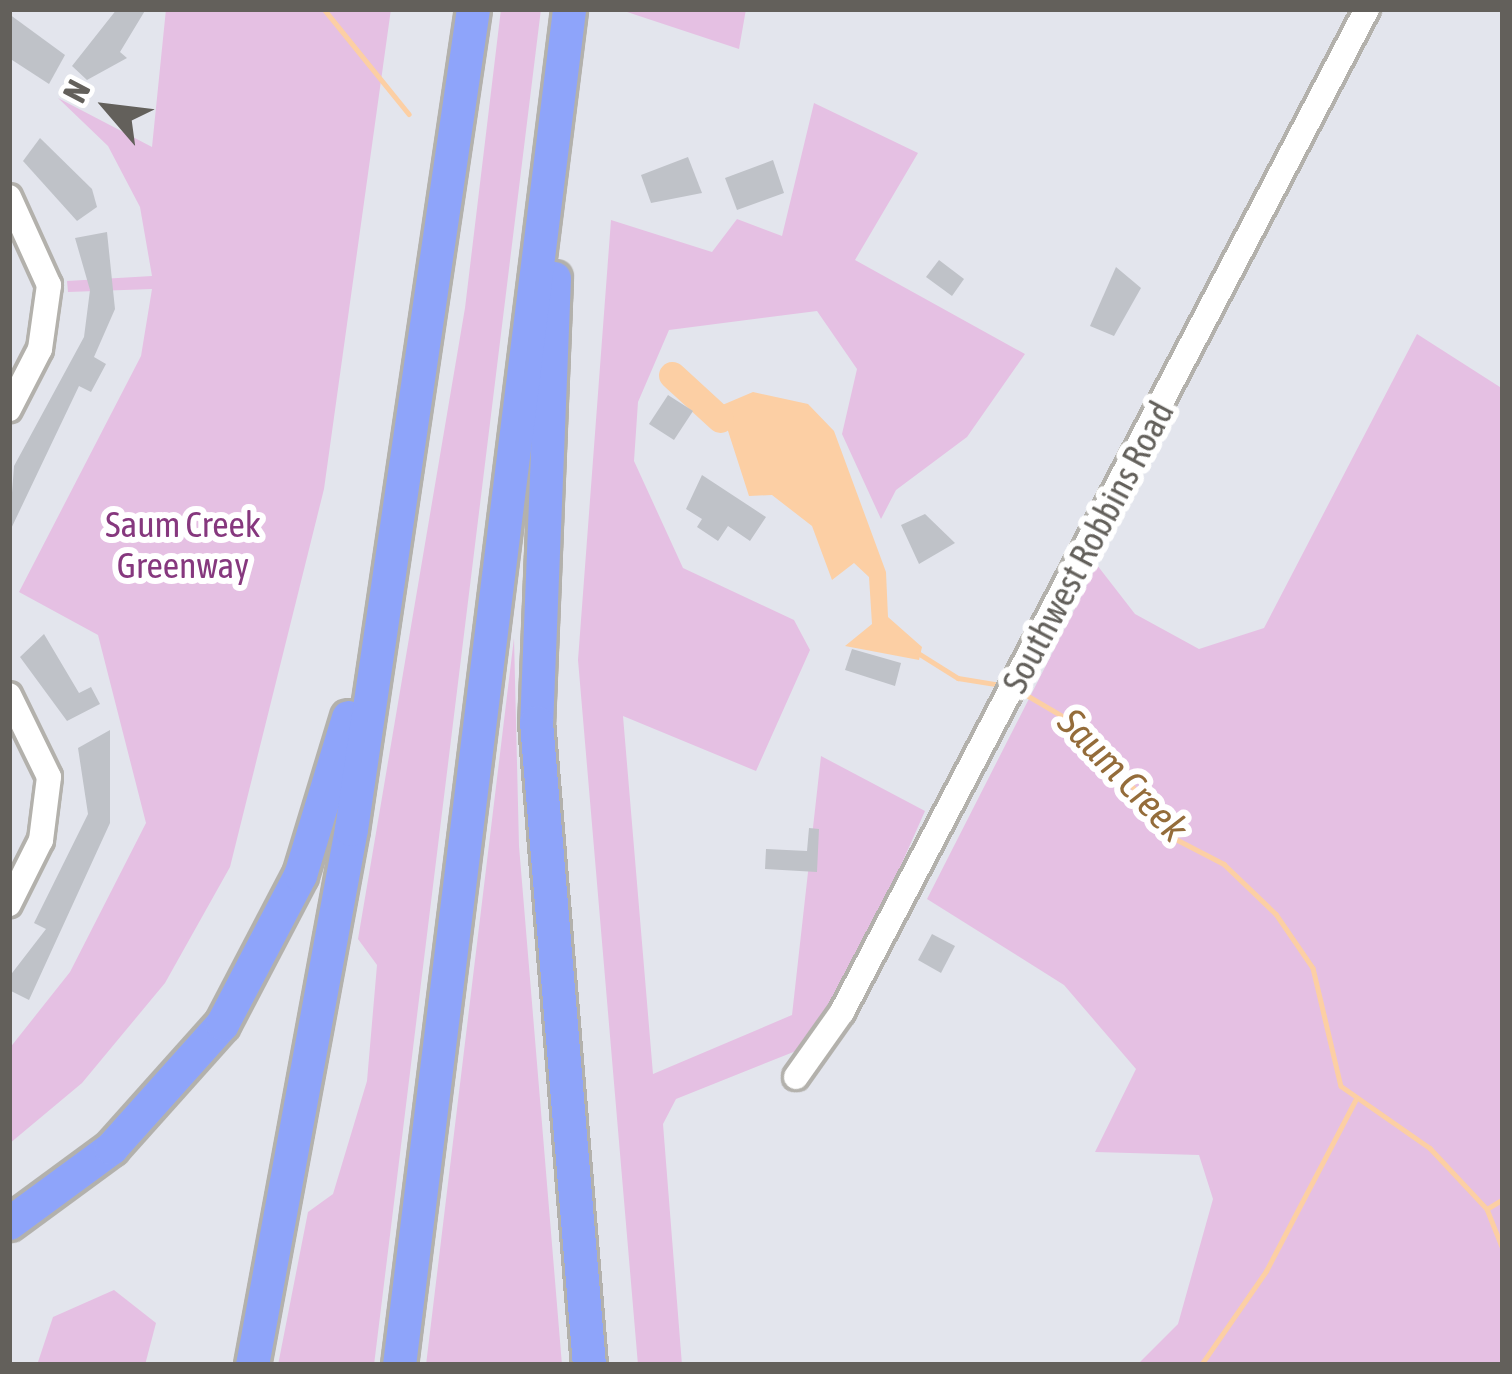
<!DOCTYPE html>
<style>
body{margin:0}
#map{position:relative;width:1512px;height:1374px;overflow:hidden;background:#e3e5ed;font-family:"Asap Condensed",sans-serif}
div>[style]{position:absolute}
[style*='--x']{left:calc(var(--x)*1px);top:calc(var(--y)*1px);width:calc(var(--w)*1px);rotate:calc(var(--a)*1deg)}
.green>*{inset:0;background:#e5c0e3}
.water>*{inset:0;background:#fccfa4}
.stream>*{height:4.5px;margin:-2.25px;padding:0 2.25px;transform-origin:2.25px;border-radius:2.25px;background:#fccfa4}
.river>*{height:27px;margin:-13.5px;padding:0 13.5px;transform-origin:13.5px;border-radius:13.5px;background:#fccfa4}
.building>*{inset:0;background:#bfc2c8}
.roads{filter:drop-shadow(3px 0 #b3b1ac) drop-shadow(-3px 0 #b3b1ac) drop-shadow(0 3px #b3b1ac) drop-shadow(0 -3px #b3b1ac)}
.minor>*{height:24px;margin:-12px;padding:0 12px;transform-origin:12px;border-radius:12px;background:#fff}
.highway>*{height:33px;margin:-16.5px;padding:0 16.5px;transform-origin:16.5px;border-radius:16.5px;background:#8ea4fa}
span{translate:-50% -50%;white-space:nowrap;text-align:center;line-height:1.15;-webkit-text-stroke:12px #fff;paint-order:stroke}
.park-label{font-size:36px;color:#86387e}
.street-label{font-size:36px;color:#63605b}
.water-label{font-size:39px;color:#946c3a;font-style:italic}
.frame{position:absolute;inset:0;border:12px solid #63605b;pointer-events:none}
.north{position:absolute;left:48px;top:48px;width:120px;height:120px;-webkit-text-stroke:9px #fff;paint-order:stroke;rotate:298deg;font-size:33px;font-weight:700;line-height:48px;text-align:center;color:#63605b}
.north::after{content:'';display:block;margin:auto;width:42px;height:54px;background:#63605b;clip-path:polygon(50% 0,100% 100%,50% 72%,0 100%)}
</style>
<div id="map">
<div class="green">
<i style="clip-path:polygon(166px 9px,391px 9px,324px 489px,230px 867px,165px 983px,82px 1083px,9px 1144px,9px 1049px,70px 972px,146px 823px,98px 635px,19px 592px,141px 356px,152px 289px,68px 292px,67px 281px,152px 276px,140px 207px,108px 146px,58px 98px,152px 147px)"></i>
<i style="clip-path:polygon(501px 9px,541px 9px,374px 1365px,278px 1365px,308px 1212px,333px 1194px,367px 1081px,377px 965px,358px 939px,465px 308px)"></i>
<i style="clip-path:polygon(618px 9px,746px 9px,739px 49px)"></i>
<i style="clip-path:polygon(814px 103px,918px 153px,855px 260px,1025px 354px,967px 437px,896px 490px,881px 519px,842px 434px,857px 369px,817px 311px,669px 330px,638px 402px,634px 461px,683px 568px,794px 620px,810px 650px,756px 771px,623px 716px,653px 1074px,792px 1015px,821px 756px,925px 811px,867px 942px,801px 1049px,676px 1099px,663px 1124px,682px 1365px,638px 1365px,578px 660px,611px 220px,712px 252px,737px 219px,782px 236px)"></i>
<i style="clip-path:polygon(1417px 334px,1503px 389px,1503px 1365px,1137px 1365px,1178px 1324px,1213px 1199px,1199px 1155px,1095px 1152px,1136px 1069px,1064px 985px,927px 899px,1097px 565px,1135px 614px,1199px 649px,1264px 628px)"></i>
<i style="clip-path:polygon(514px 638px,519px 846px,562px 1365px,426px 1365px)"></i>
<i style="clip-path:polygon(114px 1290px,156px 1323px,145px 1365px,37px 1365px,53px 1317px)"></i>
</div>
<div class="water">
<i style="clip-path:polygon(753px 392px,808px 404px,834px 431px,886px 572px,888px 617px,922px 647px,919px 660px,845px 646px,872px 624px,869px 577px,854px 563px,832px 580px,812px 526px,772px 495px,749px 496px,720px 406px)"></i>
</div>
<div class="stream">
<i style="--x:324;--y:9;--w:135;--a:51"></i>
<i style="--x:918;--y:653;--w:47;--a:32"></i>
<i style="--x:958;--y:678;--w:44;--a:9.2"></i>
<i style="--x:1018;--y:690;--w:87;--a:30.4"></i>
<i style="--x:1093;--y:734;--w:128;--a:53"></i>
<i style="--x:1170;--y:836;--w:61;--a:27.4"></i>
<i style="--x:1224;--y:864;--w:72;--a:43.9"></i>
<i style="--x:1276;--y:914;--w:65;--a:55.6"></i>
<i style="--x:1313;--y:968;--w:121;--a:76.7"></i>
<i style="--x:1341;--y:1086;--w:108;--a:34.9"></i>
<i style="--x:1430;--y:1148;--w:83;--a:46.9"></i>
<i style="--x:1487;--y:1209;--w:43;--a:68.2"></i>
<i style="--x:1487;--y:1209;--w:19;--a:-32"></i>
<i style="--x:1201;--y:1365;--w:114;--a:-55.3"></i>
<i style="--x:1266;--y:1271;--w:192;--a:-62.4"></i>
</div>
<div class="river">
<i style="--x:672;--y:375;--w:65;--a:42.5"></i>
</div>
<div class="building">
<i style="clip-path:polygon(117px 9px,146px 9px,120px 52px,127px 58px,87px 80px,72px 66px)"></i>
<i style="clip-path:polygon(9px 14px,65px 55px,49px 84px,9px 58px)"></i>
<i style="clip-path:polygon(40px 138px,92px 189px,97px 207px,77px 221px,23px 161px)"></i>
<i style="clip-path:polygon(688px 157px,702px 193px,651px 203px,641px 175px)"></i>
<i style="clip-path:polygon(773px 160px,784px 193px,737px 210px,725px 178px)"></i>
<i style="clip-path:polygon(107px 232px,115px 309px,94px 357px,106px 364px,91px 392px,79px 386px,9px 533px,14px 466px,84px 337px,90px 290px,75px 238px)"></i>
<i style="clip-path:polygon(939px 260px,964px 279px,952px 296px,926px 277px)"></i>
<i style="clip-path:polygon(1116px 267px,1141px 288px,1114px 336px,1090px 326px)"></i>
<i style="clip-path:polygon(668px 395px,693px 411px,674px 440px,649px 424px)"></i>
<i style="clip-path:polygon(702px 475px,766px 517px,750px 541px,728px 526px,718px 541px,697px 527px,702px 519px,686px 509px)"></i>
<i style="clip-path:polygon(925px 514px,955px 543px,919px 564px,901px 525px)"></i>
<i style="clip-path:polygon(44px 634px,79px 693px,91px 687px,100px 704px,67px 721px,20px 657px)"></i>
<i style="clip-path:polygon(852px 649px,901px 663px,895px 686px,845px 670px)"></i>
<i style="clip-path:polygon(110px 730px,110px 823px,29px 1000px,9px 990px,9px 977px,46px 929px,34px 923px,88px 814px,78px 748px)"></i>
<i style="clip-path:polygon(809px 828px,819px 829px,817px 872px,765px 869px,766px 849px,807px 851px)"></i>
<i style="clip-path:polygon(932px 934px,955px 946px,941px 973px,918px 960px)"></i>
</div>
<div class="roads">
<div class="minor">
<i style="--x:9;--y:197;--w:97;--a:65.6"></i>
<i style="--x:49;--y:285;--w:65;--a:98"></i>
<i style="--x:40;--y:349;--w:68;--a:117.3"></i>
<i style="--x:9;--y:695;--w:91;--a:64"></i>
<i style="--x:49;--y:777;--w:64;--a:97.2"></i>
<i style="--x:41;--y:840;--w:72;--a:116.6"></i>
<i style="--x:796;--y:1077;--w:80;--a:-54.7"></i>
<i style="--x:842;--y:1012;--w:1132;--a:-62.37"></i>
</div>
<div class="highway">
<i style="--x:554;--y:278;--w:444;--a:92.3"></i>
<i style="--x:536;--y:722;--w:645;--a:85.29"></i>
<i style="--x:9;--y:1223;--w:127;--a:-36.3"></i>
<i style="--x:111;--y:1148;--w:166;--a:-48.2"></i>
<i style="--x:222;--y:1024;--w:168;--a:-62.4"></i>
<i style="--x:300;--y:875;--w:165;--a:-73.1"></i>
<i style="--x:252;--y:1365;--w:545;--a:-79.54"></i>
<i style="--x:351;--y:829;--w:829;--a:-81.54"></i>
<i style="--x:399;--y:1365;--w:1367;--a:-82.85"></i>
</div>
</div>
<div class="park-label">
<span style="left:183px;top:545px">Saum Creek<br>Greenway</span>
</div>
<div class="street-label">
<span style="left:1088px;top:547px;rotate:-62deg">Southwest Robbins Road</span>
</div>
<div class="water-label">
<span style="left:1123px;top:775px;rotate:46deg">Saum Creek</span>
</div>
<div class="frame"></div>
<div class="north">N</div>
</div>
